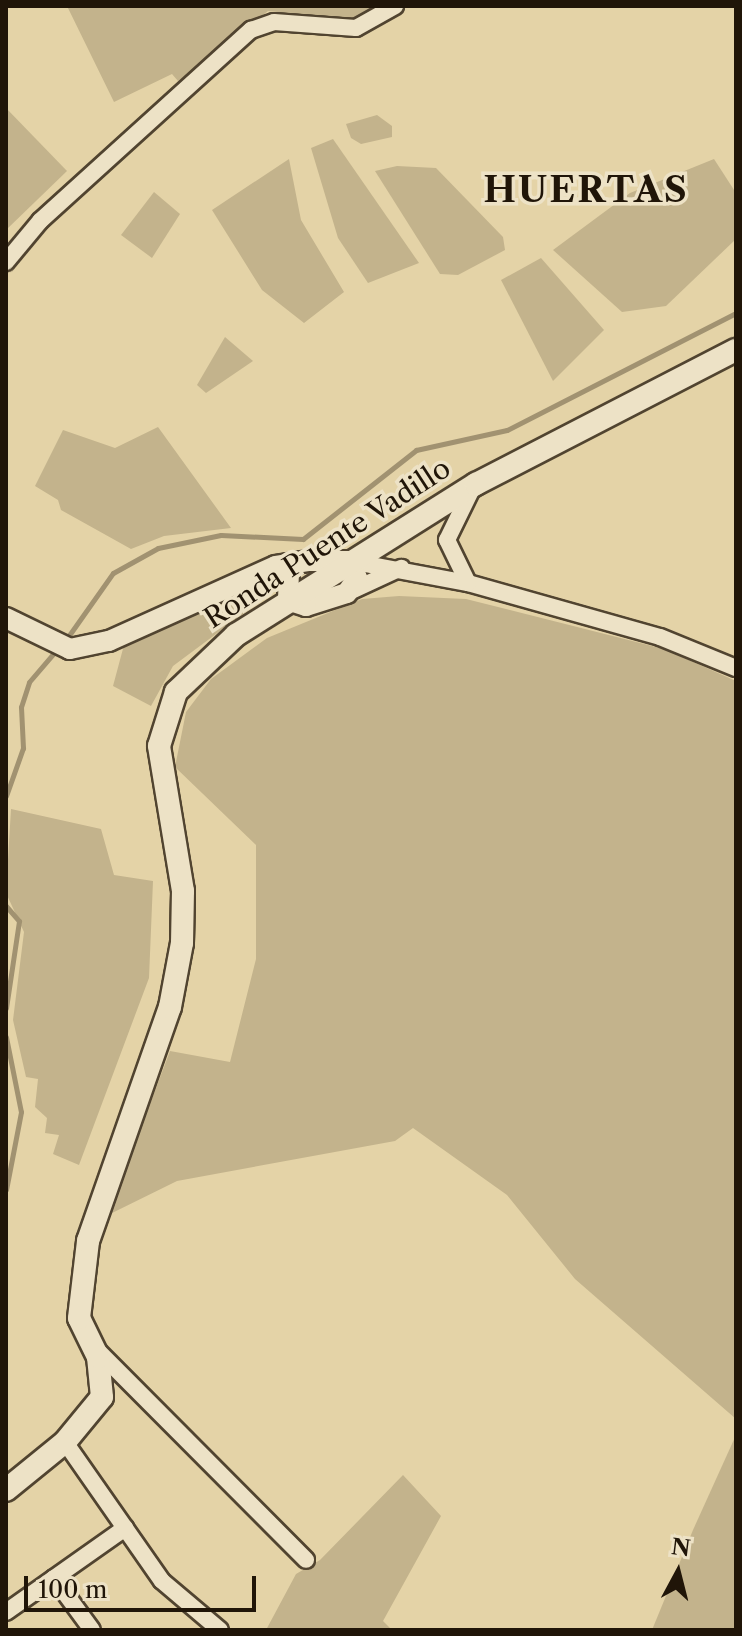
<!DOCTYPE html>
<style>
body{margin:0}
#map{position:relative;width:742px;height:1636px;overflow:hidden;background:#e4d3a7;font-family:"Libre Caslon Text",serif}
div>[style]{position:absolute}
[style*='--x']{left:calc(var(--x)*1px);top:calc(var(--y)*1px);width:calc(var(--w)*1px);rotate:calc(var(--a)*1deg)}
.green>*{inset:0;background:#c3b38c}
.stream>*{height:5px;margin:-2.5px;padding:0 2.5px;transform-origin:2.5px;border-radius:2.5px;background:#a19271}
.roads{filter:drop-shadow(2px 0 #514430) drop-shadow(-2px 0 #514430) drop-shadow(0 2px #514430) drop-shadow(0 -2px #514430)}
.minor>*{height:16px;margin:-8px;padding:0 8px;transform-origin:8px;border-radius:8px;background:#ede2c6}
.tertiary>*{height:20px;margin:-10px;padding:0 10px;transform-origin:10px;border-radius:10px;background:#ede2c6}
.secondary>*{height:22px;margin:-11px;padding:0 11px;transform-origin:11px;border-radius:11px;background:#ede2c6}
span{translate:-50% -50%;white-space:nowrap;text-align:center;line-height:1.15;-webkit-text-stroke:7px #ede2c6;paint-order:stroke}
.street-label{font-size:28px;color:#201508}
.district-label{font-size:36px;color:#201508;font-weight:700;letter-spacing:2px}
.frame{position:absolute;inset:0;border:8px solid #201508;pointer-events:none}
.north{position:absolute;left:638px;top:1532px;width:80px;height:80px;-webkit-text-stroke:6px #ede2c6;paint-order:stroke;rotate:7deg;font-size:22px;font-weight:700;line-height:32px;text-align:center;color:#201508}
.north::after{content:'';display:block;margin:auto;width:28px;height:36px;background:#201508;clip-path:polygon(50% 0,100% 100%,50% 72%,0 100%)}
.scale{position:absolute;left:24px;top:1576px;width:232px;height:36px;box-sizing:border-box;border:4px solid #201508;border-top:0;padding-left:10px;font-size:24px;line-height:28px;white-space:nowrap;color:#201508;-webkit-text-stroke:6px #ede2c6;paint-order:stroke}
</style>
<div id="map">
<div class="green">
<i style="clip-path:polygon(67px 6px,382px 6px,349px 20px,268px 11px,178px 81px,172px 74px,114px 102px)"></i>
<i style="clip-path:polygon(6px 108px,67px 171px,6px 230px)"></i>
<i style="clip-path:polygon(377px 115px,392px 126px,392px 137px,361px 144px,351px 138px,346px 124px)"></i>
<i style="clip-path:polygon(333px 139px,419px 263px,368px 283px,338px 238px,311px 148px)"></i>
<i style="clip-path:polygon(289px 159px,301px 220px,344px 292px,304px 323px,262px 290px,212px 210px)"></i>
<i style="clip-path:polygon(714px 159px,736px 193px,736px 239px,666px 306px,622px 312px,553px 250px,630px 193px)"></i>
<i style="clip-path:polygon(397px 166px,436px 168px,503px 237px,505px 250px,458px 275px,440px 274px,375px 171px)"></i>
<i style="clip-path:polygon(154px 192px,180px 214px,152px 258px,121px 235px)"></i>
<i style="clip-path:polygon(541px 258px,604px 330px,553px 381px,501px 280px)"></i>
<i style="clip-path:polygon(225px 337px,253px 361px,206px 393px,197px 385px)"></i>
<i style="clip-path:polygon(158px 427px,231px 528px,164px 536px,131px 549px,61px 510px,58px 500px,35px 486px,63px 430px,115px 448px)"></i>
<i style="clip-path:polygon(272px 578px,274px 591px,173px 666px,151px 706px,113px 686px,124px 645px)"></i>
<i style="clip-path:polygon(399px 596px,466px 599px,664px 649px,736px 681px,736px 1419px,575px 1279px,507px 1195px,413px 1128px,395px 1141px,177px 1181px,108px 1215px,170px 1051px,230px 1062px,256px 959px,256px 845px,175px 767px,186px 712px,211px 679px,267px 638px,362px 599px)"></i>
<i style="clip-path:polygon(11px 809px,101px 829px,114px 875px,153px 881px,149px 978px,79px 1165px,53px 1154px,59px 1135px,45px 1133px,47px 1118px,35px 1107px,38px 1079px,26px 1077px,13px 1020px,24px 932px,6px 893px)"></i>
<i style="clip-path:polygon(736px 1435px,736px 1630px,652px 1630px,693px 1530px)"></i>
<i style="clip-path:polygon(403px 1475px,441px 1516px,383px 1621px,392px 1630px,266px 1630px,296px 1574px,320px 1560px)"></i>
</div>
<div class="stream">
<i style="--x:65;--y:641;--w:83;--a:-54.8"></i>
<i style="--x:113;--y:573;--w:51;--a:-29.1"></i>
<i style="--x:158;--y:548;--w:64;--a:-11.7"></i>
<i style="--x:221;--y:535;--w:82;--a:2.8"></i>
<i style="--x:303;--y:539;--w:144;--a:-38.2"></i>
<i style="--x:416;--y:450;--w:93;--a:-12.4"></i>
<i style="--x:507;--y:430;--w:257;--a:-27.1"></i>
<i style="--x:6;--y:796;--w:51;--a:-70.5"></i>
<i style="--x:23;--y:748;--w:41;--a:-92.8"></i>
<i style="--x:21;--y:707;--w:26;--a:-72"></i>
<i style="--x:29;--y:682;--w:45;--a:-49.5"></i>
<i style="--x:6;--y:906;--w:20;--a:49"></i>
<i style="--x:19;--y:921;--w:88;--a:98.5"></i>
<i style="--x:6;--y:1037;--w:76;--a:78.7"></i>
<i style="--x:21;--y:1112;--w:79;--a:100.9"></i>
</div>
<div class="roads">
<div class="minor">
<i style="--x:6;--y:262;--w:53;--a:-50.3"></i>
<i style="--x:40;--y:221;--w:285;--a:-42.2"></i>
<i style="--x:251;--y:30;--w:24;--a:-19"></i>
<i style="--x:274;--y:22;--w:82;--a:4.2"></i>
<i style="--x:356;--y:28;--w:45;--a:-29.4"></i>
<i style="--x:350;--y:561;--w:120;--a:10.6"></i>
<i style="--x:468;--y:583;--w:199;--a:15.7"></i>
<i style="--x:660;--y:637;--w:82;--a:22.2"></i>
<i style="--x:468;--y:583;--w:48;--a:-116"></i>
<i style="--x:447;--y:540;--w:57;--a:-63.9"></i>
<i style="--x:347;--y:593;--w:60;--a:-24.8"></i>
<i style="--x:95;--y:1348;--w:299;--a:45.1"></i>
<i style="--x:65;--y:1442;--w:169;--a:55.1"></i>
<i style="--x:162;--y:1581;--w:76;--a:40.2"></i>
<i style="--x:54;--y:1578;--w:64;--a:53.8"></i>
<i style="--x:6;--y:1612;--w:146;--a:-35.2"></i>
</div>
<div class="tertiary">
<i style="--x:6;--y:618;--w:71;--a:25.8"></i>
<i style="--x:70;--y:649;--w:40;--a:-12"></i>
<i style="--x:109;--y:641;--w:183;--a:-24.2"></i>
<i style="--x:276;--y:566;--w:13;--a:-9"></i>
<i style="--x:289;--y:564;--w:19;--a:-9"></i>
<i style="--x:308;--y:561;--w:41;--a:0"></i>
<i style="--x:349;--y:561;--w:19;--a:65"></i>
<i style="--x:357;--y:578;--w:18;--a:124"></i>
<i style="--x:347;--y:593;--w:43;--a:162.4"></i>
<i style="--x:306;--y:606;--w:19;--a:-162"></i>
<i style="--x:288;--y:600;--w:36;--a:-88"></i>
</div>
<div class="secondary">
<i style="--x:6;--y:1490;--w:76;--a:-39.1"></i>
<i style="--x:65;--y:1442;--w:58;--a:-50.6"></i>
<i style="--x:102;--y:1397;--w:40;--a:-95.7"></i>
<i style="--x:98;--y:1357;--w:43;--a:-116"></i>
<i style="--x:79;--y:1318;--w:78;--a:-83.3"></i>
<i style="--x:88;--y:1241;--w:248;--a:-70.7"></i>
<i style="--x:170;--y:1007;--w:65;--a:-79.4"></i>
<i style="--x:182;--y:943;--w:52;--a:-88.9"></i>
<i style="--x:183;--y:891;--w:147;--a:-99.4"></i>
<i style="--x:159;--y:746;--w:57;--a:-72.5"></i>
<i style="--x:176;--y:692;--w:83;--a:-43.5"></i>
<i style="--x:236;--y:635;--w:284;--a:-32.2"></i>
<i style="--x:476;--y:484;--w:292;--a:-27.3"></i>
</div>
</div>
<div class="street-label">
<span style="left:327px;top:543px;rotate:-33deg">Ronda Puente Vadillo</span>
</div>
<div class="district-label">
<span style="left:586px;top:190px">HUERTAS</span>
</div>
<div class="frame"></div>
<div class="north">N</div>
<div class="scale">100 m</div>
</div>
